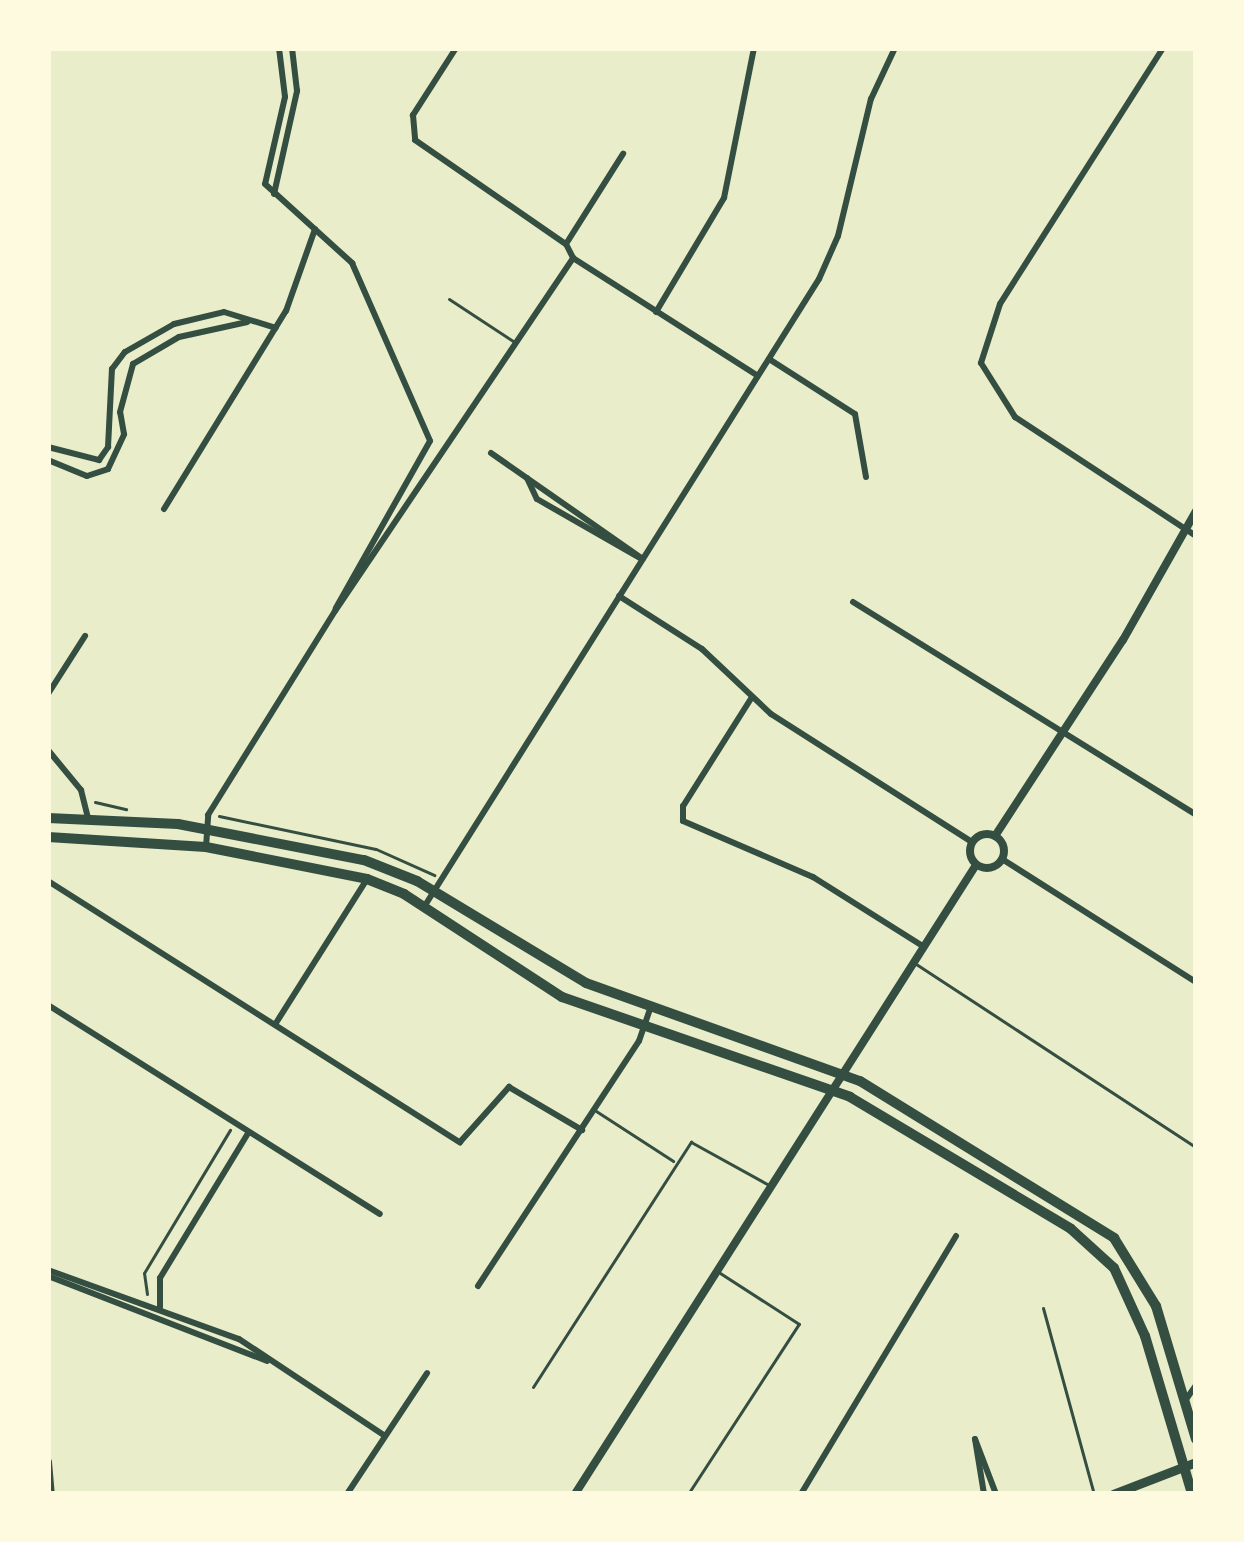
<!DOCTYPE html>
<style>
body{margin:0}
#map{position:relative;width:1244px;height:1542px;overflow:hidden;background:#e9edc9;font-family:Manrope,sans-serif}
div>[style]{position:absolute}
[style*='--x']{left:calc(var(--x)*1px);top:calc(var(--y)*1px);width:calc(var(--w)*1px);rotate:calc(var(--a)*1deg)}
.path>*{height:3px;margin:-1.5px;padding:0 1.5px;transform-origin:1.5px;border-radius:1.5px;background:#344e41}
.service>*{height:3px;margin:-1.5px;padding:0 1.5px;transform-origin:1.5px;border-radius:1.5px;background:#344e41}
.minor>*{height:6px;margin:-3px;padding:0 3px;transform-origin:3px;border-radius:3px;background:#344e41}
.tertiary>*{height:8px;margin:-4px;padding:0 4px;transform-origin:4px;border-radius:4px;background:#344e41}
.tertiary>.ring{margin:-4px;padding:0;box-sizing:content-box;background:none;border:8px solid #344e41;border-radius:50%}
.secondary>*{height:9px;margin:-4.5px;padding:0 4.5px;transform-origin:4.5px;border-radius:4.5px;background:#344e41}
.trunk>*{height:10px;margin:-5px;padding:0 5px;transform-origin:5px;border-radius:5px;background:#344e41}
span{translate:-50% -50%;white-space:nowrap;text-align:center;line-height:1.15;-webkit-text-stroke:10px #fefae0;paint-order:stroke}
.frame{position:absolute;inset:0;border:51px solid #fefae0;pointer-events:none}
</style>
<div id="map">
<div class="path">
<i style="--x:95;--y:802;--w:32;--a:13"></i>
<i style="--x:219;--y:816;--w:160;--a:11.9"></i>
<i style="--x:376;--y:849;--w:64;--a:24.1"></i>
<i style="--x:147;--y:1294;--w:21;--a:-98"></i>
<i style="--x:144;--y:1273;--w:167;--a:-59"></i>
</div>
<div class="service">
<i style="--x:449;--y:299;--w:77;--a:33.3"></i>
<i style="--x:916;--y:964;--w:334;--a:33.2"></i>
<i style="--x:596;--y:1111;--w:92;--a:33"></i>
<i style="--x:1196;--y:1187;--w:1;--a:90"></i>
<i style="--x:1043;--y:1308;--w:193;--a:74.7"></i>
<i style="--x:533;--y:1387;--w:292;--a:-57.2"></i>
<i style="--x:691;--y:1142;--w:89;--a:28.9"></i>
<i style="--x:688;--y:1494;--w:203;--a:-56.9"></i>
<i style="--x:799;--y:1324;--w:94;--a:-147.2"></i>
</div>
<div class="minor">
<i style="--x:279;--y:48;--w:49;--a:83"></i>
<i style="--x:285;--y:97;--w:89;--a:102.9"></i>
<i style="--x:265;--y:184;--w:118;--a:42.2"></i>
<i style="--x:352;--y:263;--w:194;--a:66.3"></i>
<i style="--x:430;--y:441;--w:192;--a:119.4"></i>
<i style="--x:456;--y:48;--w:80;--a:122.7"></i>
<i style="--x:413;--y:115;--w:25;--a:85"></i>
<i style="--x:415;--y:140;--w:183;--a:34.6"></i>
<i style="--x:566;--y:244;--w:16;--a:63"></i>
<i style="--x:573;--y:258;--w:219;--a:32.5"></i>
<i style="--x:1163;--y:48;--w:303;--a:122.5"></i>
<i style="--x:1000;--y:304;--w:62;--a:107.9"></i>
<i style="--x:981;--y:363;--w:64;--a:57.8"></i>
<i style="--x:1015;--y:417;--w:217;--a:33.3"></i>
<i style="--x:274;--y:194;--w:106;--a:-77.4"></i>
<i style="--x:297;--y:91;--w:43;--a:-96.6"></i>
<i style="--x:566;--y:244;--w:107;--a:-57.7"></i>
<i style="--x:656;--y:312;--w:133;--a:-59.2"></i>
<i style="--x:724;--y:198;--w:153;--a:-78.7"></i>
<i style="--x:769;--y:359;--w:102;--a:32.6"></i>
<i style="--x:855;--y:414;--w:64;--a:80.1"></i>
<i style="--x:48;--y:447;--w:53;--a:14.3"></i>
<i style="--x:99;--y:460;--w:16;--a:-55"></i>
<i style="--x:108;--y:447;--w:78;--a:-87.1"></i>
<i style="--x:112;--y:369;--w:21;--a:-53"></i>
<i style="--x:125;--y:352;--w:56;--a:-29.7"></i>
<i style="--x:174;--y:324;--w:51;--a:-13.5"></i>
<i style="--x:224;--y:312;--w:54;--a:17.1"></i>
<i style="--x:491;--y:453;--w:185;--a:34.9"></i>
<i style="--x:48;--y:460;--w:42;--a:22.3"></i>
<i style="--x:87;--y:476;--w:22;--a:-18"></i>
<i style="--x:108;--y:469;--w:38;--a:-65"></i>
<i style="--x:124;--y:434;--w:22;--a:-100"></i>
<i style="--x:120;--y:412;--w:50;--a:-74.8"></i>
<i style="--x:133;--y:364;--w:53;--a:-30.4"></i>
<i style="--x:179;--y:337;--w:70;--a:-12.4"></i>
<i style="--x:527;--y:478;--w:23;--a:65"></i>
<i style="--x:537;--y:499;--w:119;--a:29.8"></i>
<i style="--x:164;--y:509;--w:233;--a:-58.4"></i>
<i style="--x:286;--y:311;--w:87;--a:-70.5"></i>
<i style="--x:619;--y:596;--w:98;--a:32.6"></i>
<i style="--x:702;--y:649;--w:95;--a:43.3"></i>
<i style="--x:771;--y:714;--w:238;--a:32.5"></i>
<i style="--x:853;--y:602;--w:404;--a:31.8"></i>
<i style="--x:48;--y:694;--w:69;--a:-57.5"></i>
<i style="--x:752;--y:697;--w:129;--a:122.3"></i>
<i style="--x:683;--y:806;--w:15;--a:90"></i>
<i style="--x:683;--y:821;--w:142;--a:23.3"></i>
<i style="--x:813;--y:877;--w:131;--a:32.2"></i>
<i style="--x:48;--y:750;--w:52;--a:50.5"></i>
<i style="--x:81;--y:790;--w:29;--a:76"></i>
<i style="--x:206;--y:847;--w:32;--a:-86"></i>
<i style="--x:208;--y:815;--w:240;--a:-58.1"></i>
<i style="--x:335;--y:611;--w:426;--a:-56"></i>
<i style="--x:1002;--y:859;--w:230;--a:32.4"></i>
<i style="--x:48;--y:881;--w:488;--a:32.4"></i>
<i style="--x:460;--y:1142;--w:74;--a:-48.3"></i>
<i style="--x:509;--y:1087;--w:85;--a:30.5"></i>
<i style="--x:424;--y:907;--w:742;--a:-57.83"></i>
<i style="--x:819;--y:279;--w:47;--a:-66.2"></i>
<i style="--x:838;--y:236;--w:141;--a:-76.5"></i>
<i style="--x:871;--y:99;--w:56;--a:-64.8"></i>
<i style="--x:48;--y:1005;--w:392;--a:32.2"></i>
<i style="--x:276;--y:1023;--w:170;--a:-57.7"></i>
<i style="--x:48;--y:1270;--w:203;--a:19.9"></i>
<i style="--x:239;--y:1339;--w:175;--a:33.6"></i>
<i style="--x:48;--y:1276;--w:235;--a:21.2"></i>
<i style="--x:478;--y:1286;--w:293;--a:-56.7"></i>
<i style="--x:639;--y:1041;--w:36;--a:-71"></i>
<i style="--x:160;--y:1307;--w:29;--a:-90"></i>
<i style="--x:160;--y:1278;--w:170;--a:-58.7"></i>
<i style="--x:1187;--y:1398;--w:16;--a:-55"></i>
<i style="--x:975;--y:1439;--w:59;--a:69.1"></i>
<i style="--x:975;--y:1439;--w:56;--a:80.7"></i>
<i style="--x:347;--y:1494;--w:145;--a:-56.5"></i>
<i style="--x:801;--y:1494;--w:301;--a:-59"></i>
</div>
<div class="tertiary">
<i class="ring" style="left:970px;top:834px;width:26px;height:26px"></i>
<i style="--x:995;--y:836;--w:234;--a:-56.9"></i>
<i style="--x:1123;--y:640;--w:148;--a:-60.5"></i>
<i style="--x:48;--y:1462;--w:32;--a:85"></i>
<i style="--x:575;--y:1494;--w:746;--a:-57.48"></i>
</div>
<div class="secondary">
<i style="--x:1113;--y:1494;--w:89;--a:-21.1"></i>
</div>
<div class="trunk">
<i style="--x:48;--y:818;--w:130;--a:2.6"></i>
<i style="--x:178;--y:824;--w:189;--a:11"></i>
<i style="--x:364;--y:860;--w:57;--a:21.6"></i>
<i style="--x:417;--y:881;--w:197;--a:31.1"></i>
<i style="--x:586;--y:983;--w:291;--a:19.7"></i>
<i style="--x:860;--y:1081;--w:299;--a:31.7"></i>
<i style="--x:1114;--y:1238;--w:80;--a:58.3"></i>
<i style="--x:1156;--y:1306;--w:139;--a:73.3"></i>
<i style="--x:48;--y:837;--w:158;--a:3.6"></i>
<i style="--x:206;--y:847;--w:164;--a:11.2"></i>
<i style="--x:367;--y:879;--w:40;--a:22"></i>
<i style="--x:404;--y:894;--w:189;--a:33.1"></i>
<i style="--x:562;--y:997;--w:305;--a:19.1"></i>
<i style="--x:850;--y:1097;--w:257;--a:30.8"></i>
<i style="--x:1071;--y:1229;--w:58;--a:42.2"></i>
<i style="--x:1114;--y:1268;--w:75;--a:65.5"></i>
<i style="--x:1145;--y:1336;--w:165;--a:73.4"></i>
</div>
<div class="frame"></div>
</div>
